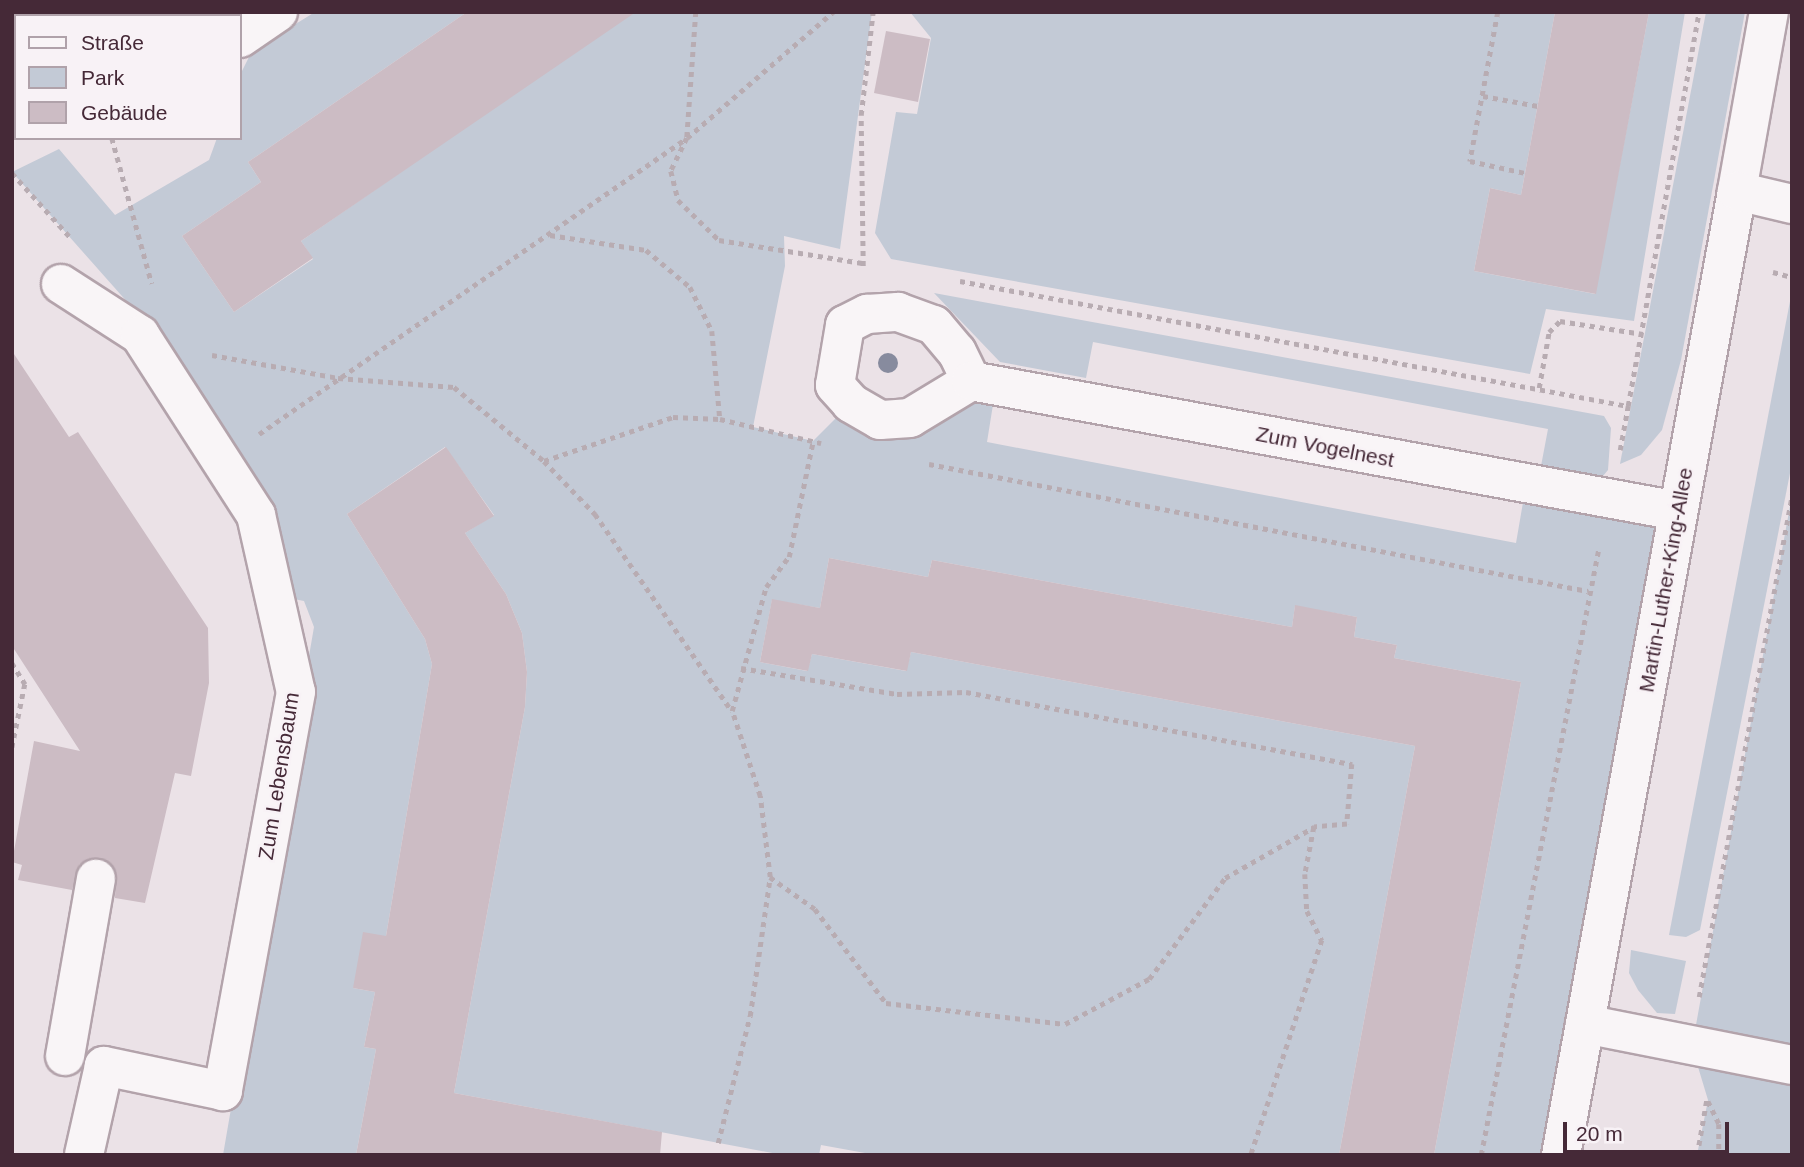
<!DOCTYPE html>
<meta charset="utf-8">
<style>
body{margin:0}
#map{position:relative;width:1804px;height:1167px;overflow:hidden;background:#ebe2e7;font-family:Helvetica,sans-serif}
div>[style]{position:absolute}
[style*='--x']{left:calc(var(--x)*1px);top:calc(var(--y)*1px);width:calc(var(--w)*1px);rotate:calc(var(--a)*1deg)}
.green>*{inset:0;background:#c3cad6}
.building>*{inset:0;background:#ccbcc4}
.path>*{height:4.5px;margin-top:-2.25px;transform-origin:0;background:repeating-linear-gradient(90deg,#b8acb2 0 5px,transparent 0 10px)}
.roads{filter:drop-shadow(2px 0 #b3a3ab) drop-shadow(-2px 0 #b3a3ab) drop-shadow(0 2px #b3a3ab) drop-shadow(0 -2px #b3a3ab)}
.minor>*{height:38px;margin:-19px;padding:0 19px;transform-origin:19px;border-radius:19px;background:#f9f5f7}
.trees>*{width:20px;height:20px;margin:-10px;border-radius:50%;background:#878b9e}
span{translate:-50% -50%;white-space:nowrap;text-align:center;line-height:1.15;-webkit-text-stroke:5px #f8f2f6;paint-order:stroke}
.street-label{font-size:21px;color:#452937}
.frame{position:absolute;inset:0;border:14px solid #452937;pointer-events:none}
.legend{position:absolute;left:14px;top:14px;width:228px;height:126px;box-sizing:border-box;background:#f8f2f6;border:2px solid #b0a2aa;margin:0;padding:9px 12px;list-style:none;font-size:21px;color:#452937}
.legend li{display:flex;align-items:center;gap:14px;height:35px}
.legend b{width:35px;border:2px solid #b0a2aa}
.scale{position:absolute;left:1563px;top:1122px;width:166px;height:32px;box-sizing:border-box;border:4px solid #452937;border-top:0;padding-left:9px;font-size:21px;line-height:24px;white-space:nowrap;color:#452937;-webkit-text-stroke:5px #f8f2f6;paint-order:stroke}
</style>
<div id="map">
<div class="green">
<i style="clip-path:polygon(315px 12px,467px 12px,248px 162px,261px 182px,182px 236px,234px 312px,313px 259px,301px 241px,632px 12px,872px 12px,840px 249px,784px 236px,785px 266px,753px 427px,813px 441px,851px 403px,880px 420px,996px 386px,987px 442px,1516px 543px,1526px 485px,1678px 511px,1561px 1155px,1434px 1155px,1521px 682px,1394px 658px,1397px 645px,1354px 637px,1357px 617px,1295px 606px,1292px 627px,932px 560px,928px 577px,829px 558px,820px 608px,772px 600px,760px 662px,807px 671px,812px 654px,906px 671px,911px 652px,1415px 746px,1339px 1155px,876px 1155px,821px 1145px,819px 1155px,783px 1155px,454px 1093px,525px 707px,527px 672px,522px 633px,506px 594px,465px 533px,494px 515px,445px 447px,347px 514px,425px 639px,432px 664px,386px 936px,353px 988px,375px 992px,364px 1047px,376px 1049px,356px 1155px,223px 1155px,314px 627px,304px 601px,273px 595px,274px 508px,168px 348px,12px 172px,59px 149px,115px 215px,209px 160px,217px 138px,240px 138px,240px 75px,252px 51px)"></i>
<i style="clip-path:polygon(910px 12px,1555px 12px,1521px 195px,1490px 188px,1474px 271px,1595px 294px,1649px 12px,1685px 12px,1634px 321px,1546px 309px,1530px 374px,891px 259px,875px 233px,896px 112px,917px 114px,931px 38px)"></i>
<i style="clip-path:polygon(1706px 12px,1745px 12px,1681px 360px,1662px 430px,1641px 455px,1620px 464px)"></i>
<i style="clip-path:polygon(934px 293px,1604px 416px,1611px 428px,1608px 470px,1603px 476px,1541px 466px,1548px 429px,1093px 342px,1086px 378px,1000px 362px)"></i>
<i style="clip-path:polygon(1791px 296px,1792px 463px,1700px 930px,1686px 937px,1669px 935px)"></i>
<i style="clip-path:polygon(1792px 495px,1792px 1155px,1697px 1155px,1708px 1100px,1692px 1047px)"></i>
<i style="clip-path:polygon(1631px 950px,1686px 961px,1675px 1014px,1657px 1013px,1638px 990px,1629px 973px)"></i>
</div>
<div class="building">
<i style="clip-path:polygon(467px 12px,636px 12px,301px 241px,313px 258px,234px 312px,182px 236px,261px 182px,248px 162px)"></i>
<i style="clip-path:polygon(1555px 12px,1649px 12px,1596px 294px,1474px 271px,1490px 188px,1521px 195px)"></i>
<i style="clip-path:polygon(886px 31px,930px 39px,918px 102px,874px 93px)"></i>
<i style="clip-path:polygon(12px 351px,69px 437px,78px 432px,208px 628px,209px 683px,191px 776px,175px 773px,145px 903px,115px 898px,116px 871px,100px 858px,80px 864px,72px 890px,18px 880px,22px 865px,12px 862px,34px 741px,80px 751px,12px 646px)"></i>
<i style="clip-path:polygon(446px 447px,494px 516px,465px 533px,506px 594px,522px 633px,527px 672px,525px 707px,454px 1093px,662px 1132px,660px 1155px,356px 1155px,376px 1049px,364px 1047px,375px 992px,353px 988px,363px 932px,386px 936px,432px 664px,425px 639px,347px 514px)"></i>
<i style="clip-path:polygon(829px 558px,928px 577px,932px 560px,1292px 627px,1295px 605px,1357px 617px,1354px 637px,1397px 645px,1394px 658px,1521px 682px,1434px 1155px,1339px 1155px,1415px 746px,911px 652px,907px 671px,812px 654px,808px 671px,760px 662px,772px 599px,820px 608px)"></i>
</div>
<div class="path">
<i style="--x:696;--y:12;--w:126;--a:94.1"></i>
<i style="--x:687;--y:138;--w:37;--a:116"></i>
<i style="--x:671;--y:171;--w:30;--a:76"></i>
<i style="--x:678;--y:200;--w:57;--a:44.3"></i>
<i style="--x:719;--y:240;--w:145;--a:9.1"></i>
<i style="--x:1498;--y:12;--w:152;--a:100.6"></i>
<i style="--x:1470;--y:161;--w:56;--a:12.3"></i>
<i style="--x:1483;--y:96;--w:56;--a:10.3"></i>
<i style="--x:112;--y:138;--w:151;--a:74.7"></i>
<i style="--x:12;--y:173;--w:86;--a:47.8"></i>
<i style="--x:550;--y:235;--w:97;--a:8.9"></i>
<i style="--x:646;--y:250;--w:57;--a:40.1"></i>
<i style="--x:690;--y:287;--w:49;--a:63.4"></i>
<i style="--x:712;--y:331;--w:88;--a:84.8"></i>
<i style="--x:863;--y:266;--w:151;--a:-90.8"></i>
<i style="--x:861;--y:115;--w:104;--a:-83.4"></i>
<i style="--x:1773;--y:272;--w:20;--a:15"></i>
<i style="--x:960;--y:281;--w:680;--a:10.6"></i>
<i style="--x:1628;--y:406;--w:400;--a:-79.8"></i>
<i style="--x:212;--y:355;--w:128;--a:10.3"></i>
<i style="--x:338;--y:378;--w:116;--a:4.4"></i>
<i style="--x:454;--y:387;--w:117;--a:39.4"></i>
<i style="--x:544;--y:461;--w:74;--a:46.1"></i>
<i style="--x:595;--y:514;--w:240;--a:55.2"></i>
<i style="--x:1539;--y:388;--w:57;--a:-79.9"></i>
<i style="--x:1549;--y:332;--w:16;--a:-45"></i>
<i style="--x:1560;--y:321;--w:84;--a:8.9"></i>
<i style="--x:259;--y:434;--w:520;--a:-34.67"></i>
<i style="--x:687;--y:138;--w:193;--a:-40.8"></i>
<i style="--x:1620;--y:450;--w:45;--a:-79.7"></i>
<i style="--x:544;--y:461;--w:136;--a:-18.8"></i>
<i style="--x:673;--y:417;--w:47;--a:2.4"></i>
<i style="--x:720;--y:419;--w:104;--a:13.4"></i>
<i style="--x:929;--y:464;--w:671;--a:10.91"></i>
<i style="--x:12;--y:663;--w:25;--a:58"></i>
<i style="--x:25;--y:684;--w:65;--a:101.5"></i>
<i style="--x:741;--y:668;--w:158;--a:9.5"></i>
<i style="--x:897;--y:694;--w:69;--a:-1.7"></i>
<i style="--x:966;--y:692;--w:393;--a:10.6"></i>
<i style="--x:1352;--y:764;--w:60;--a:94.8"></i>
<i style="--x:1347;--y:824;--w:33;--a:175"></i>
<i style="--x:770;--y:877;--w:55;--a:35.4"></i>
<i style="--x:815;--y:909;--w:118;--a:52.9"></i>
<i style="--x:886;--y:1003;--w:180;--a:6.7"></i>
<i style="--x:1065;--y:1024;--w:95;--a:-28.2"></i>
<i style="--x:1149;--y:979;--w:126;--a:-53"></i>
<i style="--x:1225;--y:878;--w:103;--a:-29.8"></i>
<i style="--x:1314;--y:827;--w:48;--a:100.8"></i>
<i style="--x:1305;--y:874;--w:37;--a:87"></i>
<i style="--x:1307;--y:911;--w:33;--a:63"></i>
<i style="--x:1322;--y:940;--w:226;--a:108.3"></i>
<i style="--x:1699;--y:997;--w:511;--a:-79.5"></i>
<i style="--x:1708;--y:1101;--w:25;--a:64"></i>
<i style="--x:1719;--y:1124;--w:31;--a:90"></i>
<i style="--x:718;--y:1143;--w:131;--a:-75.9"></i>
<i style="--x:750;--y:1016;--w:140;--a:-81.8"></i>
<i style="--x:770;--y:877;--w:82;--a:-97"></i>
<i style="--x:760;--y:796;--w:89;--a:-108.2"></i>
<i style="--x:732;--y:711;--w:129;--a:-74.7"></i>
<i style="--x:766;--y:587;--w:38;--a:-53"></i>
<i style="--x:789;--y:557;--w:118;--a:-78.3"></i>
<i style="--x:1481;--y:1155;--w:619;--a:-79.02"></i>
<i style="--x:1697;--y:1155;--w:59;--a:-80.2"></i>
</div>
<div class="roads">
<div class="minor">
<i style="--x:240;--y:38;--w:46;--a:-34.4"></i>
<i style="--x:1737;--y:191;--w:182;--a:-79.9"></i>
<i style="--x:61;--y:284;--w:94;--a:32.8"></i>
<i style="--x:140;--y:335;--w:214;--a:57.2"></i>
<i style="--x:256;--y:515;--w:181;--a:77.3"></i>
<i style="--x:296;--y:692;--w:406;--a:100.4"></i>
<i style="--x:223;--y:1091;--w:122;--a:-168.1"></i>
<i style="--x:104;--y:1066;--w:91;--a:102.7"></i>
<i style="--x:971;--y:381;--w:71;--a:148.8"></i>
<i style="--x:910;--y:418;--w:30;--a:176"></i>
<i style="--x:880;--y:420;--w:34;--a:-150"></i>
<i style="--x:851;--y:403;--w:24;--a:-132"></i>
<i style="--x:835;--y:385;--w:61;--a:-80.5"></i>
<i style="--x:845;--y:325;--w:25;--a:-27"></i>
<i style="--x:867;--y:314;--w:31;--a:-4"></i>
<i style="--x:898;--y:312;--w:38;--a:20"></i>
<i style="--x:934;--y:325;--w:35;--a:50"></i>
<i style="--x:957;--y:352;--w:32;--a:64"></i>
<i style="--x:971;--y:381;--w:719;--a:10.42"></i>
<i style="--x:1585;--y:1024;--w:211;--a:11.2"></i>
<i style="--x:65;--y:1056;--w:180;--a:-80.1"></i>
<i style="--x:1561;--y:1155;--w:980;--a:-79.65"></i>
<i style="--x:1737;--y:191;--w:57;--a:13.3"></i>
</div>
</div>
<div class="trees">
<i style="left:888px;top:363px"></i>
</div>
<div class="street-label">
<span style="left:1325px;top:447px;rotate:11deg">Zum Vogelnest</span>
<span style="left:1666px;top:580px;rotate:-80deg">Martin-Luther-King-Allee</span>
<span style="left:279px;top:776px;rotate:-81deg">Zum Lebensbaum</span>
</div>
<div class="frame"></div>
<ul class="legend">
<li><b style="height:9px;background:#f9f5f7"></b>Straße</li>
<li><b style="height:19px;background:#c3cad6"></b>Park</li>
<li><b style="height:19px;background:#ccbcc4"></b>Gebäude</li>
</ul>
<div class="scale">20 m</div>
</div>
